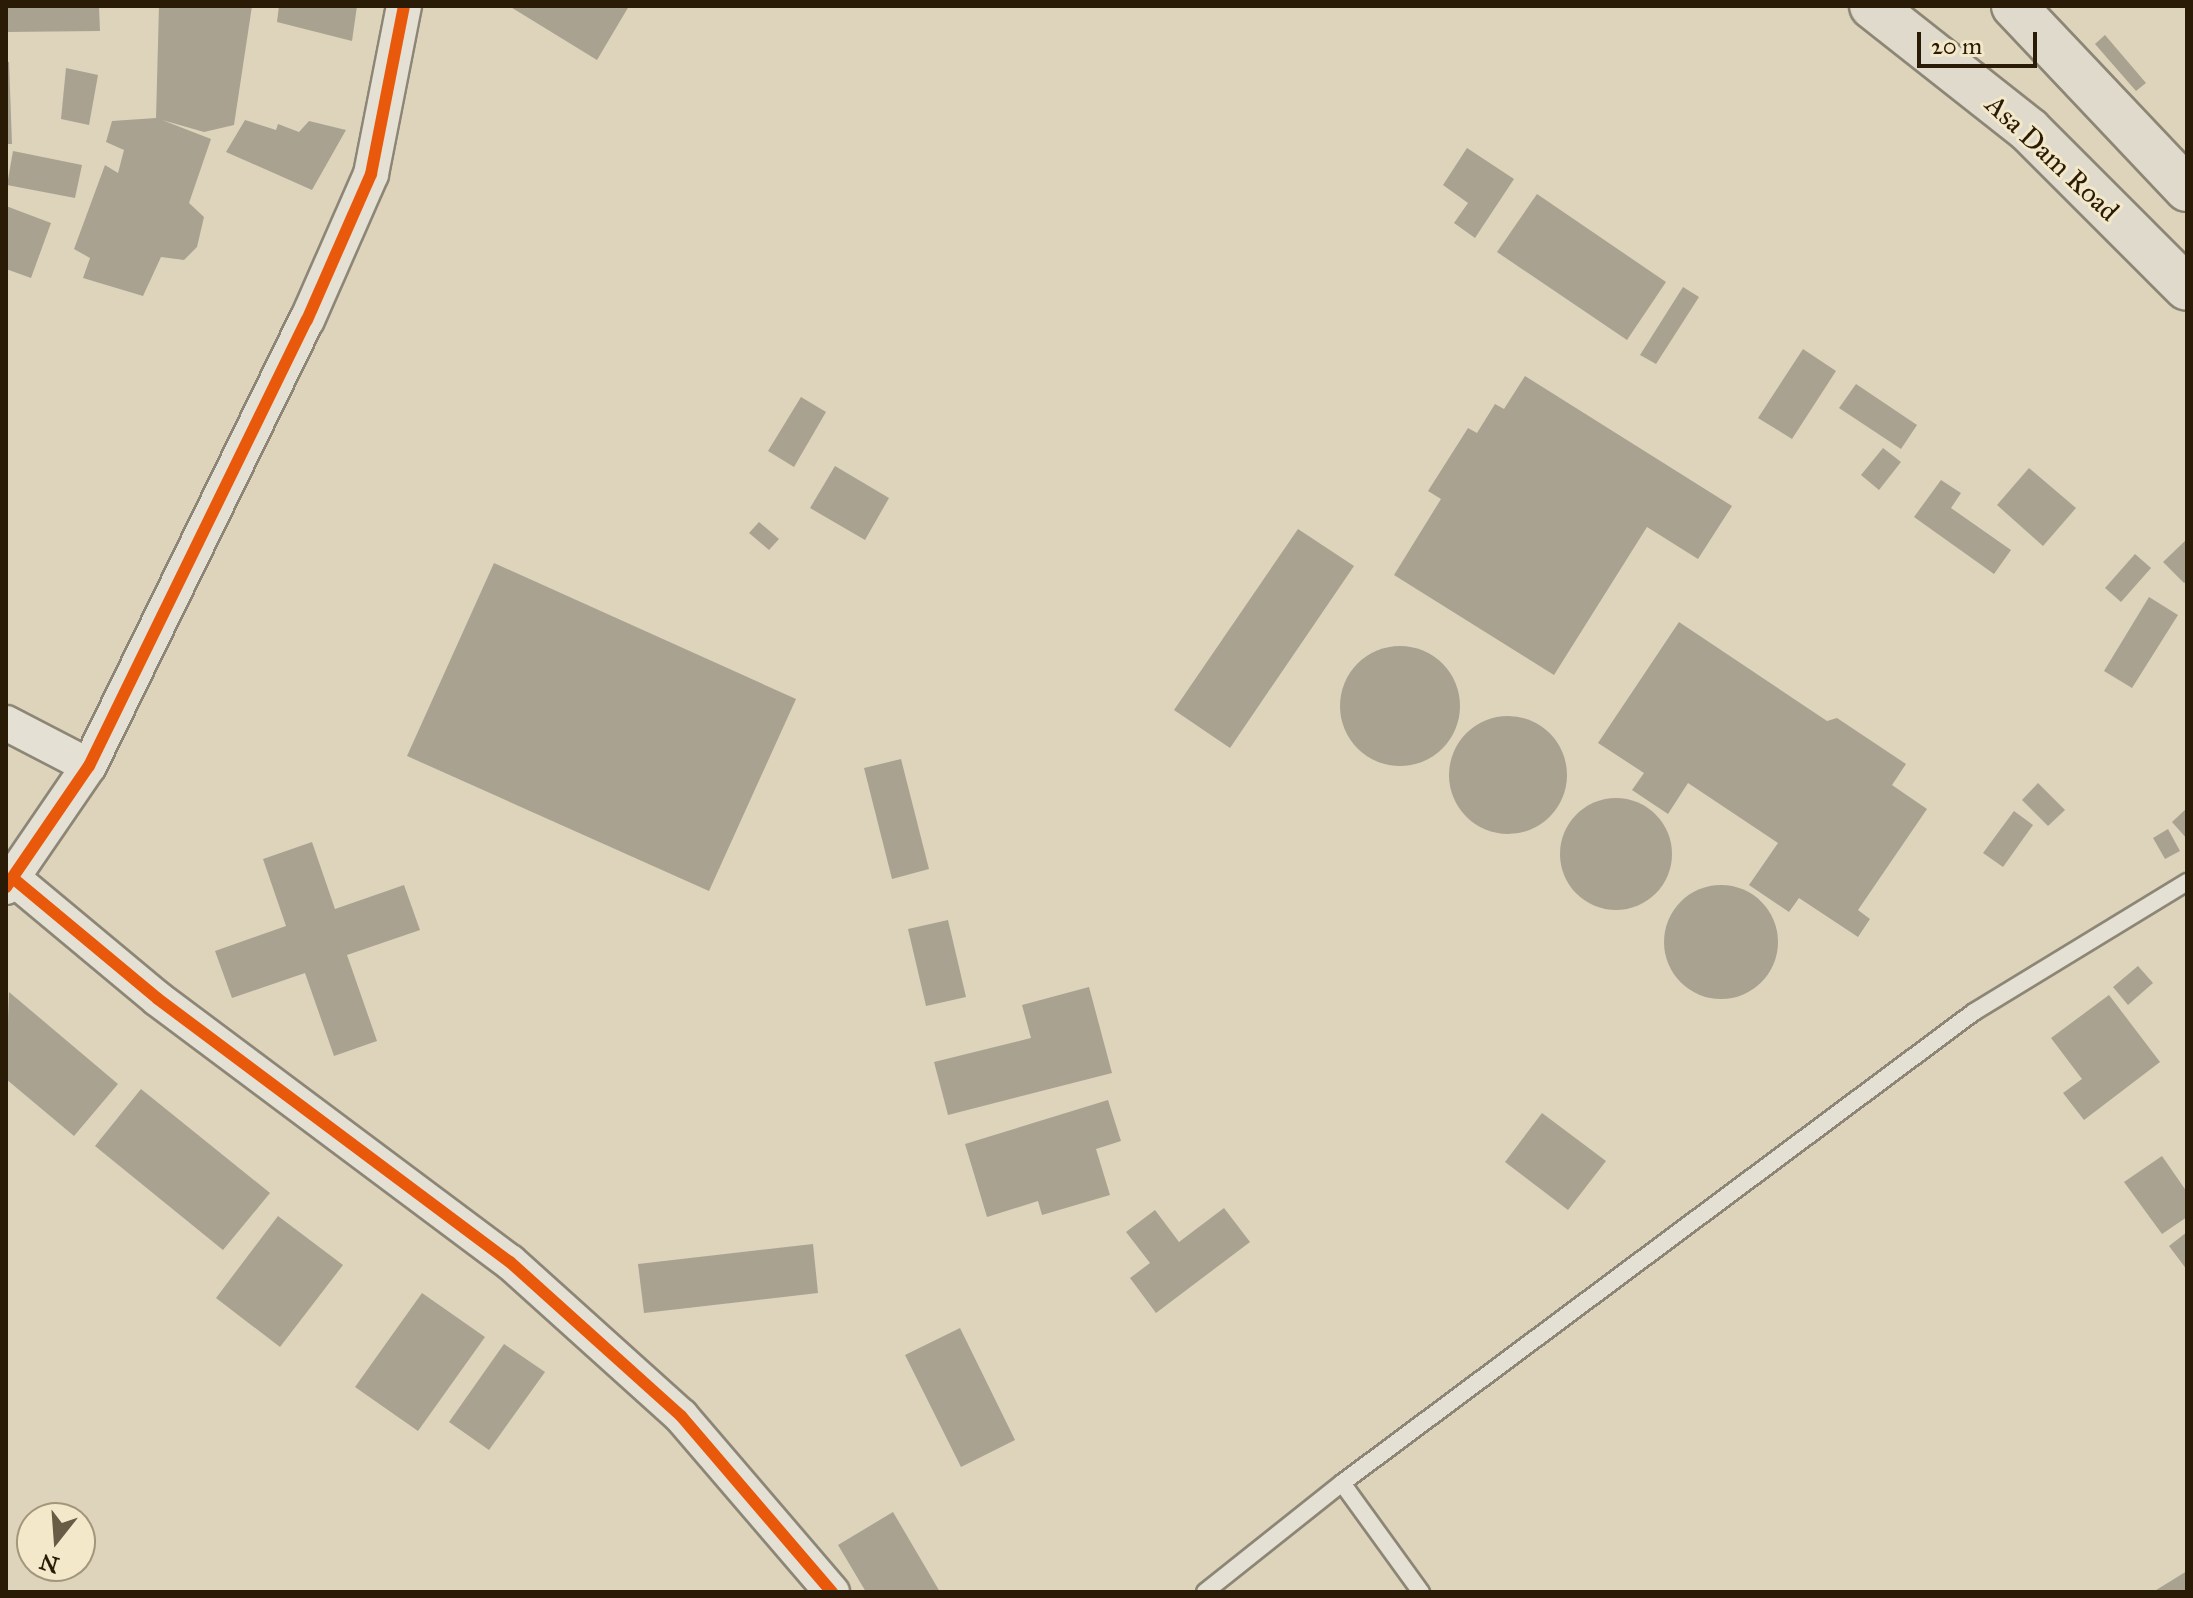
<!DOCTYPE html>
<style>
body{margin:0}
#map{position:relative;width:2193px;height:1598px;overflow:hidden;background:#ddd4bb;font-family:"IM FELL Great Primer",serif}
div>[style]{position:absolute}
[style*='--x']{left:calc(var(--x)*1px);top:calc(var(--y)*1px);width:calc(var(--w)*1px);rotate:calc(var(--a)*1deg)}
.building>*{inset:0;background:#a9a290}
.round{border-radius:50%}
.roads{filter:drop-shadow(2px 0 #8d8676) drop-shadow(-2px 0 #8d8676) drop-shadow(0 2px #8d8676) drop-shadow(0 -2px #8d8676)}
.lane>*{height:16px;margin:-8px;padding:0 8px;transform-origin:8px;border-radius:8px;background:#e4e0d3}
.street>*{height:34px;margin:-17px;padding:0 17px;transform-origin:17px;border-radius:17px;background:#e4e0d3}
.primary>*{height:44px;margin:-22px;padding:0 22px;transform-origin:22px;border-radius:22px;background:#dfdacb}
.cycleway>*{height:12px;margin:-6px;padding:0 6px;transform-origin:6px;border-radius:6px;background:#e8590c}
span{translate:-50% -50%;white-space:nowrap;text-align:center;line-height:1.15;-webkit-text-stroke:6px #f3e8c9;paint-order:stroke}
.street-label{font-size:28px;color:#2a1b07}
.frame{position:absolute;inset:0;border:8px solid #2a1b07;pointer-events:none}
.north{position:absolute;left:16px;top:1502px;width:80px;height:80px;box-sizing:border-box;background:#f3e8c9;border:2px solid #a3967b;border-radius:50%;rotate:197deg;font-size:22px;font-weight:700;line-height:32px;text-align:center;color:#2a1b07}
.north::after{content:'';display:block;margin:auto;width:28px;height:36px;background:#695c46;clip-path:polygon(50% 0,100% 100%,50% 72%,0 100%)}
.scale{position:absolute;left:1917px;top:32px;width:120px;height:36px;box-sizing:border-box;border:4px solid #2a1b07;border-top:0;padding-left:10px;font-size:24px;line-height:28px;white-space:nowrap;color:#2a1b07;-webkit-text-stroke:6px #f3e8c9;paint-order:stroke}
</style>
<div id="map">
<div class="building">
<i style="clip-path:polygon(6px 6px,99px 6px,100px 31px,6px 32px)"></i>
<i style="clip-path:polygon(159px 6px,252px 6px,234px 125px,204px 132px,162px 120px,211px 139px,189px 203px,204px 217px,197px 247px,184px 260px,161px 257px,143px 296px,83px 278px,90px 258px,74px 249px,105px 165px,118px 173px,124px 150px,106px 142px,112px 121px,156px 118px)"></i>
<i style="clip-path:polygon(279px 6px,357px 6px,352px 41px,277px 22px)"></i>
<i style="clip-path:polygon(509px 6px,629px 6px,597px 60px)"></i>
<i style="clip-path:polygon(2105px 35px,2146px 83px,2136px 91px,2095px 44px)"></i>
<i style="clip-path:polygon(6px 62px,9px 62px,12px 144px,6px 144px)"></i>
<i style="clip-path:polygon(66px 68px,98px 75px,89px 125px,61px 119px)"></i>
<i style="clip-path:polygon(245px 120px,276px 130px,278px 124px,299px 132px,309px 121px,346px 130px,312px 190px,226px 152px)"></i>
<i style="clip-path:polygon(1467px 148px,1514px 179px,1475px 238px,1454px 223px,1468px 203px,1443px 185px)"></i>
<i style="clip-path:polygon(13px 151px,82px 165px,75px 198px,7px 185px)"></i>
<i style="clip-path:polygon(1537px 194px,1666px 282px,1627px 340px,1497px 252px)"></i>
<i style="clip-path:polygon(6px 206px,51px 223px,31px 278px,6px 269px)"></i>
<i style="clip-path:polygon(1683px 287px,1699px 297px,1656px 364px,1640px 355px)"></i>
<i style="clip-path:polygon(1803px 349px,1836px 371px,1792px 439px,1758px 418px)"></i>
<i style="clip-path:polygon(1525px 376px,1732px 506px,1698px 559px,1647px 527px,1554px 675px,1394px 575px,1441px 499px,1428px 491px,1468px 428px,1477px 433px,1495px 404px,1504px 409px)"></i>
<i style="clip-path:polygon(1856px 384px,1917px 425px,1901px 449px,1839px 408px)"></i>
<i style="clip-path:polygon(801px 397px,826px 412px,794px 467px,768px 451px)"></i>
<i style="clip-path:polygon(1883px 448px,1901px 462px,1879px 490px,1861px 475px)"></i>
<i style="clip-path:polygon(835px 466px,889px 498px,865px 540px,810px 508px)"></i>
<i style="clip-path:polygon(2029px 468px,2076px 508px,2043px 546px,1997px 505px)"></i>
<i style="clip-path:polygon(1941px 480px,1961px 493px,1951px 508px,2011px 550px,1994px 574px,1914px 517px)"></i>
<i style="clip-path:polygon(759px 522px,779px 539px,769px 550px,749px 533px)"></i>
<i style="clip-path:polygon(1298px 529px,1354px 566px,1230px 748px,1174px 710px)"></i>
<i style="clip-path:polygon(2187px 539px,2187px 581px,2184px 583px,2163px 562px)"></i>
<i style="clip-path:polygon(2135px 554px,2151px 568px,2121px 602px,2105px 588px)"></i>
<i style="clip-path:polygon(494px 563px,796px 699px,709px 891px,407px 756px)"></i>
<i style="clip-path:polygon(2149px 597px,2178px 615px,2132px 688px,2104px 671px)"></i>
<i style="clip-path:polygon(1679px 622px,1827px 721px,1837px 718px,1906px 764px,1892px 785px,1927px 809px,1858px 910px,1870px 919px,1858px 937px,1799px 898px,1789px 912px,1749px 885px,1778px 843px,1688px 783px,1668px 814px,1632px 790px,1644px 773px,1598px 743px)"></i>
<i class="round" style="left:1340px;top:646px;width:120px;height:120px"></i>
<i class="round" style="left:1449px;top:716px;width:118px;height:118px"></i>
<i style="clip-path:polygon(901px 759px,929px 869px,892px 879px,864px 768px)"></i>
<i style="clip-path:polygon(2038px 783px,2065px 810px,2048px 826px,2022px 800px)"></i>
<i class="round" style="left:1560px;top:798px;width:112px;height:112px"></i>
<i style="clip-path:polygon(2187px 808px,2187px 839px,2172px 822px)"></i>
<i style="clip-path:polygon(2014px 811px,2033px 825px,2003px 867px,1983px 853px)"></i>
<i style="clip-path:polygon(2168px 829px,2180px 851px,2165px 859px,2153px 838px)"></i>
<i style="clip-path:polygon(312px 842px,335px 909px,404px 885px,420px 930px,347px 955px,377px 1041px,334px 1056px,305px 973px,232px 998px,215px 951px,286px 926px,263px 859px)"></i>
<i class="round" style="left:1664px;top:885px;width:114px;height:114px"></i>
<i style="clip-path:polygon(948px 920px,966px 997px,926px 1006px,908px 929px)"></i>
<i style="clip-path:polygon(2138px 966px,2153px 983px,2128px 1005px,2113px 987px)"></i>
<i style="clip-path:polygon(1089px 987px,1112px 1073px,948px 1115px,934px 1062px,1031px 1038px,1022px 1005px)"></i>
<i style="clip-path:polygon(9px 992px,118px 1084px,74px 1136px,6px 1079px)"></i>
<i style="clip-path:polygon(2109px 995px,2160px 1062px,2084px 1120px,2063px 1093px,2082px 1079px,2051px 1038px)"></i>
<i style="clip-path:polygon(141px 1089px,270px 1193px,223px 1250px,95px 1146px)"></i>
<i style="clip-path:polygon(1108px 1100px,1121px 1141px,1096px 1149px,1110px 1195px,1042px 1215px,1038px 1201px,987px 1217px,965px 1144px)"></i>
<i style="clip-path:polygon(1542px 1113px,1606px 1161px,1568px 1210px,1505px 1162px)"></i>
<i style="clip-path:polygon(2162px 1156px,2187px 1192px,2187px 1217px,2162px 1234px,2124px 1182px)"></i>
<i style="clip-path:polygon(1224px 1208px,1250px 1242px,1156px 1313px,1130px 1278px,1150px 1263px,1126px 1232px,1155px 1210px,1179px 1242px)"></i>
<i style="clip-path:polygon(278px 1216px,343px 1265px,280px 1347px,216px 1298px)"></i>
<i style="clip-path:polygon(2187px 1232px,2187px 1270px,2169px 1246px)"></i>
<i style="clip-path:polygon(813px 1244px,818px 1293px,644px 1313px,638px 1264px)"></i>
<i style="clip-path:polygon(422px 1293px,485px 1337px,418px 1431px,355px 1387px)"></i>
<i style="clip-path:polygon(960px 1328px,1015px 1440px,961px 1467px,905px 1355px)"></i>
<i style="clip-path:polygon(504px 1344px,545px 1372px,489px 1450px,449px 1422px)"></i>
<i style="clip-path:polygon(893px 1512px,940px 1592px,866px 1592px,838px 1545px)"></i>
<i style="clip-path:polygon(2187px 1571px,2187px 1592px,2153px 1592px)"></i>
</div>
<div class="roads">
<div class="lane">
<i style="--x:1342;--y:1483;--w:135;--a:54.1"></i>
<i style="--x:1205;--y:1592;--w:175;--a:-38.5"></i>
<i style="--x:1342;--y:1483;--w:788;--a:-36.7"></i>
<i style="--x:1974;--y:1012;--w:250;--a:-31.4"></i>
</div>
<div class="street">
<i style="--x:6;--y:723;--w:93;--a:27.4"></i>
<i style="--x:14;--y:879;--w:187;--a:39.8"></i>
<i style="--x:158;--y:999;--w:439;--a:36.8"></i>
<i style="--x:510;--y:1262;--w:230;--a:42"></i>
<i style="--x:681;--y:1416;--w:232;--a:49.4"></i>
<i style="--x:6;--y:887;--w:147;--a:-55.6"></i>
<i style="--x:89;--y:766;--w:496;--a:-64"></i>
<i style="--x:307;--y:320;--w:159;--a:-66.3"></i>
<i style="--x:371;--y:174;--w:171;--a:-78.9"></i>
</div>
<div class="primary">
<i style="--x:1872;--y:6;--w:200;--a:38.3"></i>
<i style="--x:2029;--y:130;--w:223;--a:45"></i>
<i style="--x:2014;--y:6;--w:252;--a:46.6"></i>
</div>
</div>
<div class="cycleway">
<i style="--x:14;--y:879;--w:187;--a:39.8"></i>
<i style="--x:158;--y:999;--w:439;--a:36.8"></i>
<i style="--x:510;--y:1262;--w:230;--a:42"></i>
<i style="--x:681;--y:1416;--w:232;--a:49.4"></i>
<i style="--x:6;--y:887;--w:147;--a:-55.6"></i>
<i style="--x:89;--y:766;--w:496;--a:-64"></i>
<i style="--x:307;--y:320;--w:159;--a:-66.3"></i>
<i style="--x:371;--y:174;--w:171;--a:-78.9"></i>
</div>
<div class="street-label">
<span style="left:2052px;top:158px;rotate:43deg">Asa Dam Road</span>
</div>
<div class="frame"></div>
<div class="north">N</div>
<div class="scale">20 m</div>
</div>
